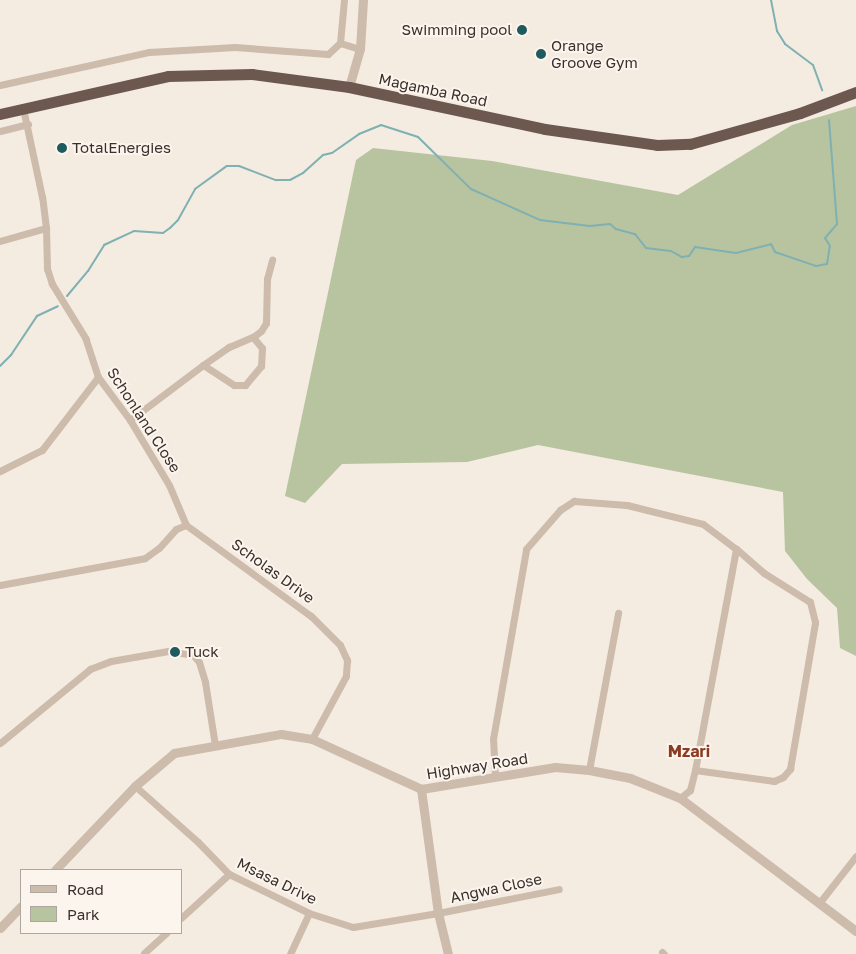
<!DOCTYPE html>
<style>
body{margin:0}
#map{position:relative;width:856px;height:954px;overflow:hidden;background:#f4ebe1;font-family:"Golos Text",sans-serif}
div>[style]{position:absolute}
[style*='--x']{left:calc(var(--x)*1px);top:calc(var(--y)*1px);width:calc(var(--w)*1px);rotate:calc(var(--a)*1deg)}
.green>*{inset:0;background:#b8c4a0}
.stream>*{height:2px;margin:-1px;padding:0 1px;transform-origin:1px;border-radius:1px;background:#7fb0b2}
.minor>*{height:7px;margin:-3.5px;padding:0 3.5px;transform-origin:3.5px;border-radius:3.5px;background:#cdbbac}
.tertiary>*{height:9px;margin:-4.5px;padding:0 4.5px;transform-origin:4.5px;border-radius:4.5px;background:#cdbbac}
.trunk>*{height:11px;margin:-5.5px;padding:0 5.5px;transform-origin:5.5px;border-radius:5.5px;background:#6c584f}
.dots>*{width:14px;height:14px;translate:-50% -50%;box-sizing:border-box;border:2px solid #fbf5ee;border-radius:50%}
span{translate:-50% -50%;white-space:nowrap;text-align:center;line-height:1.15;-webkit-text-stroke:4px #fbf5ee;paint-order:stroke}
.poi-label{font-size:15px;color:#3b302b}
.right{translate:-100% -50%;text-align:right}
.left{translate:0 -50%;text-align:left}
.street-label{font-size:15px;color:#3b302b}
.neighbourhood-label{font-size:16px;color:#8c3b22;font-weight:700}
.legend{position:absolute;left:20px;top:869px;width:162px;height:65px;box-sizing:border-box;background:#fbf5ee;border:1px solid #aea6a0;margin:0;padding:6px 9px;list-style:none;font-size:15px;color:#3b302b}
.legend li{display:flex;align-items:center;gap:10px;height:25px}
.legend b{width:25px;border:1px solid #aea6a0}
</style>
<div id="map">
<div class="green">
<i style="clip-path:polygon(856px 106px,856px 656px,840px 648px,837px 608px,807px 579px,785px 551px,783px 492px,538px 445px,467px 462px,342px 464px,305px 503px,285px 496px,356px 160px,373px 148px,492px 161px,678px 195px,792px 125px)"></i>
</div>
<div class="stream">
<i style="--x:771;--y:0;--w:32;--a:79"></i>
<i style="--x:777;--y:31;--w:15;--a:58"></i>
<i style="--x:785;--y:44;--w:35;--a:37"></i>
<i style="--x:813;--y:65;--w:27;--a:70"></i>
<i style="--x:67;--y:296;--w:33;--a:-50"></i>
<i style="--x:88;--y:271;--w:31;--a:-58"></i>
<i style="--x:104;--y:245;--w:33;--a:-25"></i>
<i style="--x:134;--y:231;--w:29;--a:4"></i>
<i style="--x:163;--y:233;--w:9;--a:-36"></i>
<i style="--x:170;--y:228;--w:11;--a:-45"></i>
<i style="--x:178;--y:220;--w:35;--a:-61"></i>
<i style="--x:195;--y:189;--w:39;--a:-36"></i>
<i style="--x:227;--y:166;--w:12;--a:0"></i>
<i style="--x:239;--y:166;--w:40;--a:21"></i>
<i style="--x:276;--y:180;--w:14;--a:0"></i>
<i style="--x:290;--y:180;--w:15;--a:-28"></i>
<i style="--x:303;--y:173;--w:27;--a:-42"></i>
<i style="--x:323;--y:155;--w:9;--a:-13"></i>
<i style="--x:332;--y:153;--w:33;--a:-35"></i>
<i style="--x:359;--y:134;--w:24;--a:-22"></i>
<i style="--x:381;--y:125;--w:39;--a:18"></i>
<i style="--x:418;--y:137;--w:74;--a:44.5"></i>
<i style="--x:471;--y:189;--w:76;--a:24.2"></i>
<i style="--x:540;--y:220;--w:50;--a:6.8"></i>
<i style="--x:590;--y:226;--w:20;--a:-6"></i>
<i style="--x:610;--y:224;--w:8;--a:40"></i>
<i style="--x:616;--y:229;--w:20;--a:15"></i>
<i style="--x:635;--y:234;--w:18;--a:52"></i>
<i style="--x:646;--y:248;--w:25;--a:7"></i>
<i style="--x:671;--y:251;--w:13;--a:29"></i>
<i style="--x:682;--y:257;--w:7;--a:-8"></i>
<i style="--x:689;--y:256;--w:11;--a:-56"></i>
<i style="--x:695;--y:247;--w:41;--a:8.3"></i>
<i style="--x:736;--y:253;--w:36;--a:-14"></i>
<i style="--x:771;--y:244;--w:9;--a:63"></i>
<i style="--x:775;--y:252;--w:43;--a:18.9"></i>
<i style="--x:816;--y:266;--w:11;--a:-10"></i>
<i style="--x:827;--y:264;--w:18;--a:-81"></i>
<i style="--x:830;--y:246;--w:9;--a:-122"></i>
<i style="--x:825;--y:238;--w:18;--a:-49"></i>
<i style="--x:837;--y:224;--w:104;--a:-94.4"></i>
<i style="--x:0;--y:366;--w:16;--a:-45"></i>
<i style="--x:11;--y:355;--w:47;--a:-56.3"></i>
<i style="--x:37;--y:316;--w:23;--a:-25"></i>
</div>
<div class="minor">
<i style="--x:340;--y:43;--w:43;--a:-84.7"></i>
<i style="--x:0;--y:85;--w:153;--a:-12.5"></i>
<i style="--x:149;--y:52;--w:86;--a:-3.3"></i>
<i style="--x:235;--y:47;--w:93;--a:4.3"></i>
<i style="--x:328;--y:54;--w:16;--a:-43"></i>
<i style="--x:340;--y:43;--w:21;--a:17"></i>
<i style="--x:0;--y:131;--w:29;--a:-14"></i>
<i style="--x:0;--y:241;--w:48;--a:-15.8"></i>
<i style="--x:253;--y:337;--w:10;--a:-37"></i>
<i style="--x:261;--y:331;--w:9;--a:-58"></i>
<i style="--x:266;--y:323;--w:44;--a:-88.7"></i>
<i style="--x:267;--y:279;--w:20;--a:-75"></i>
<i style="--x:130;--y:420;--w:91;--a:-37"></i>
<i style="--x:203;--y:365;--w:32;--a:-35"></i>
<i style="--x:229;--y:347;--w:26;--a:-23"></i>
<i style="--x:253;--y:337;--w:14;--a:51"></i>
<i style="--x:262;--y:348;--w:18;--a:93"></i>
<i style="--x:261;--y:366;--w:25;--a:130"></i>
<i style="--x:245;--y:385;--w:11;--a:180"></i>
<i style="--x:234;--y:385;--w:37;--a:-147"></i>
<i style="--x:0;--y:471;--w:47;--a:-26.6"></i>
<i style="--x:42;--y:450;--w:92;--a:-52.5"></i>
<i style="--x:186;--y:525;--w:155;--a:36.1"></i>
<i style="--x:311;--y:616;--w:41;--a:45"></i>
<i style="--x:340;--y:645;--w:17;--a:65"></i>
<i style="--x:347;--y:660;--w:16;--a:94"></i>
<i style="--x:346;--y:676;--w:72;--a:118.4"></i>
<i style="--x:0;--y:585;--w:147;--a:-10.5"></i>
<i style="--x:145;--y:558;--w:17;--a:-36"></i>
<i style="--x:159;--y:548;--w:25;--a:-48"></i>
<i style="--x:176;--y:529;--w:11;--a:-22"></i>
<i style="--x:186;--y:525;--w:43;--a:-113"></i>
<i style="--x:169;--y:485;--w:76;--a:-121"></i>
<i style="--x:130;--y:420;--w:54;--a:-126.7"></i>
<i style="--x:98;--y:377;--w:40;--a:-108"></i>
<i style="--x:86;--y:339;--w:65;--a:-121.7"></i>
<i style="--x:52;--y:284;--w:16;--a:-108"></i>
<i style="--x:47;--y:269;--w:41;--a:-91.4"></i>
<i style="--x:46;--y:228;--w:31;--a:-97"></i>
<i style="--x:42;--y:197;--w:91;--a:-102.1"></i>
<i style="--x:0;--y:743;--w:117;--a:-39.4"></i>
<i style="--x:90;--y:669;--w:22;--a:-21"></i>
<i style="--x:111;--y:661;--w:58;--a:-10"></i>
<i style="--x:168;--y:651;--w:25;--a:9"></i>
<i style="--x:193;--y:655;--w:9;--a:49"></i>
<i style="--x:199;--y:662;--w:21;--a:73"></i>
<i style="--x:205;--y:682;--w:64;--a:81"></i>
<i style="--x:589;--y:770;--w:160;--a:-79.5"></i>
<i style="--x:695;--y:770;--w:80;--a:7.9"></i>
<i style="--x:774;--y:781;--w:10;--a:-24"></i>
<i style="--x:783;--y:777;--w:11;--a:-49"></i>
<i style="--x:790;--y:769;--w:149;--a:-80.3"></i>
<i style="--x:815;--y:622;--w:21;--a:-104"></i>
<i style="--x:810;--y:602;--w:54;--a:-147.8"></i>
<i style="--x:764;--y:573;--w:37;--a:-139"></i>
<i style="--x:495;--y:776;--w:37;--a:-93"></i>
<i style="--x:493;--y:739;--w:193;--a:-80.1"></i>
<i style="--x:526;--y:549;--w:52;--a:-48.9"></i>
<i style="--x:560;--y:510;--w:17;--a:-33"></i>
<i style="--x:574;--y:501;--w:53;--a:4.3"></i>
<i style="--x:627;--y:505;--w:78;--a:14"></i>
<i style="--x:703;--y:524;--w:41;--a:37.1"></i>
<i style="--x:736;--y:549;--w:225;--a:100.5"></i>
<i style="--x:695;--y:770;--w:21;--a:104"></i>
<i style="--x:690;--y:790;--w:13;--a:141"></i>
<i style="--x:135;--y:786;--w:84;--a:41.6"></i>
<i style="--x:198;--y:842;--w:45;--a:45.9"></i>
<i style="--x:229;--y:874;--w:89;--a:26"></i>
<i style="--x:309;--y:913;--w:46;--a:17.7"></i>
<i style="--x:353;--y:927;--w:86;--a:-9.4"></i>
<i style="--x:438;--y:913;--w:123;--a:-11.2"></i>
<i style="--x:820;--y:902;--w:58;--a:-52"></i>
<i style="--x:181;--y:918;--w:65;--a:-42.5"></i>
<i style="--x:662;--y:952;--w:3;--a:45"></i>
<i style="--x:144;--y:953;--w:30;--a:-42"></i>
<i style="--x:290;--y:954;--w:45;--a:-65.1"></i>
</div>
<div class="tertiary">
<i style="--x:349;--y:87;--w:40;--a:-74"></i>
<i style="--x:360;--y:49;--w:49;--a:-86.5"></i>
<i style="--x:421;--y:789;--w:125;--a:82.2"></i>
<i style="--x:438;--y:913;--w:42;--a:76.3"></i>
<i style="--x:55;--y:870;--w:116;--a:-46.4"></i>
<i style="--x:135;--y:786;--w:51;--a:-40.2"></i>
<i style="--x:174;--y:753;--w:109;--a:-10.1"></i>
<i style="--x:281;--y:734;--w:31;--a:9"></i>
<i style="--x:312;--y:739;--w:120;--a:24.6"></i>
<i style="--x:421;--y:789;--w:136;--a:-9.3"></i>
<i style="--x:555;--y:767;--w:34;--a:5"></i>
<i style="--x:589;--y:770;--w:42;--a:11"></i>
<i style="--x:630;--y:778;--w:54;--a:21.8"></i>
<i style="--x:680;--y:798;--w:221;--a:37.1"></i>
<i style="--x:0;--y:928;--w:30;--a:-46"></i>
</div>
<div class="trunk">
<i style="--x:0;--y:114;--w:172;--a:-12.7"></i>
<i style="--x:168;--y:76;--w:84;--a:-1.4"></i>
<i style="--x:252;--y:74;--w:98;--a:7.6"></i>
<i style="--x:349;--y:87;--w:200;--a:12.1"></i>
<i style="--x:545;--y:129;--w:113;--a:8.1"></i>
<i style="--x:657;--y:145;--w:33;--a:-2"></i>
<i style="--x:690;--y:144;--w:114;--a:-15.7"></i>
<i style="--x:800;--y:113;--w:60;--a:-20.6"></i>
</div>
<div class="dots">
<i style="left:522px;top:30px;background:#1f5a5e"></i>
<i style="left:541px;top:54px;background:#1f5a5e"></i>
<i style="left:62px;top:148px;background:#1f5a5e"></i>
<i style="left:175px;top:652px;background:#1f5a5e"></i>
</div>
<div class="poi-label">
<span class="right" style="left:512px;top:30px">Swimming pool</span>
<span class="left" style="left:551px;top:54px">Orange<br>Groove Gym</span>
<span class="left" style="left:72px;top:148px">TotalEnergies</span>
<span class="left" style="left:185px;top:652px">Tuck</span>
</div>
<div class="street-label">
<span style="left:433px;top:90px;rotate:12deg">Magamba Road</span>
<span style="left:144px;top:420px;rotate:57deg">Schonland Close</span>
<span style="left:273px;top:571px;rotate:36deg">Scholas Drive</span>
<span style="left:477px;top:766px;rotate:-9deg">Highway Road</span>
<span style="left:277px;top:881px;rotate:26deg">Msasa Drive</span>
<span style="left:496px;top:888px;rotate:-12deg">Angwa Close</span>
</div>
<div class="neighbourhood-label">
<span style="left:689px;top:751px">Mzari</span>
</div>
<ul class="legend">
<li><b style="height:6px;background:#cdbbac"></b>Road</li>
<li><b style="height:14px;background:#b8c4a0"></b>Park</li>
</ul>
</div>
